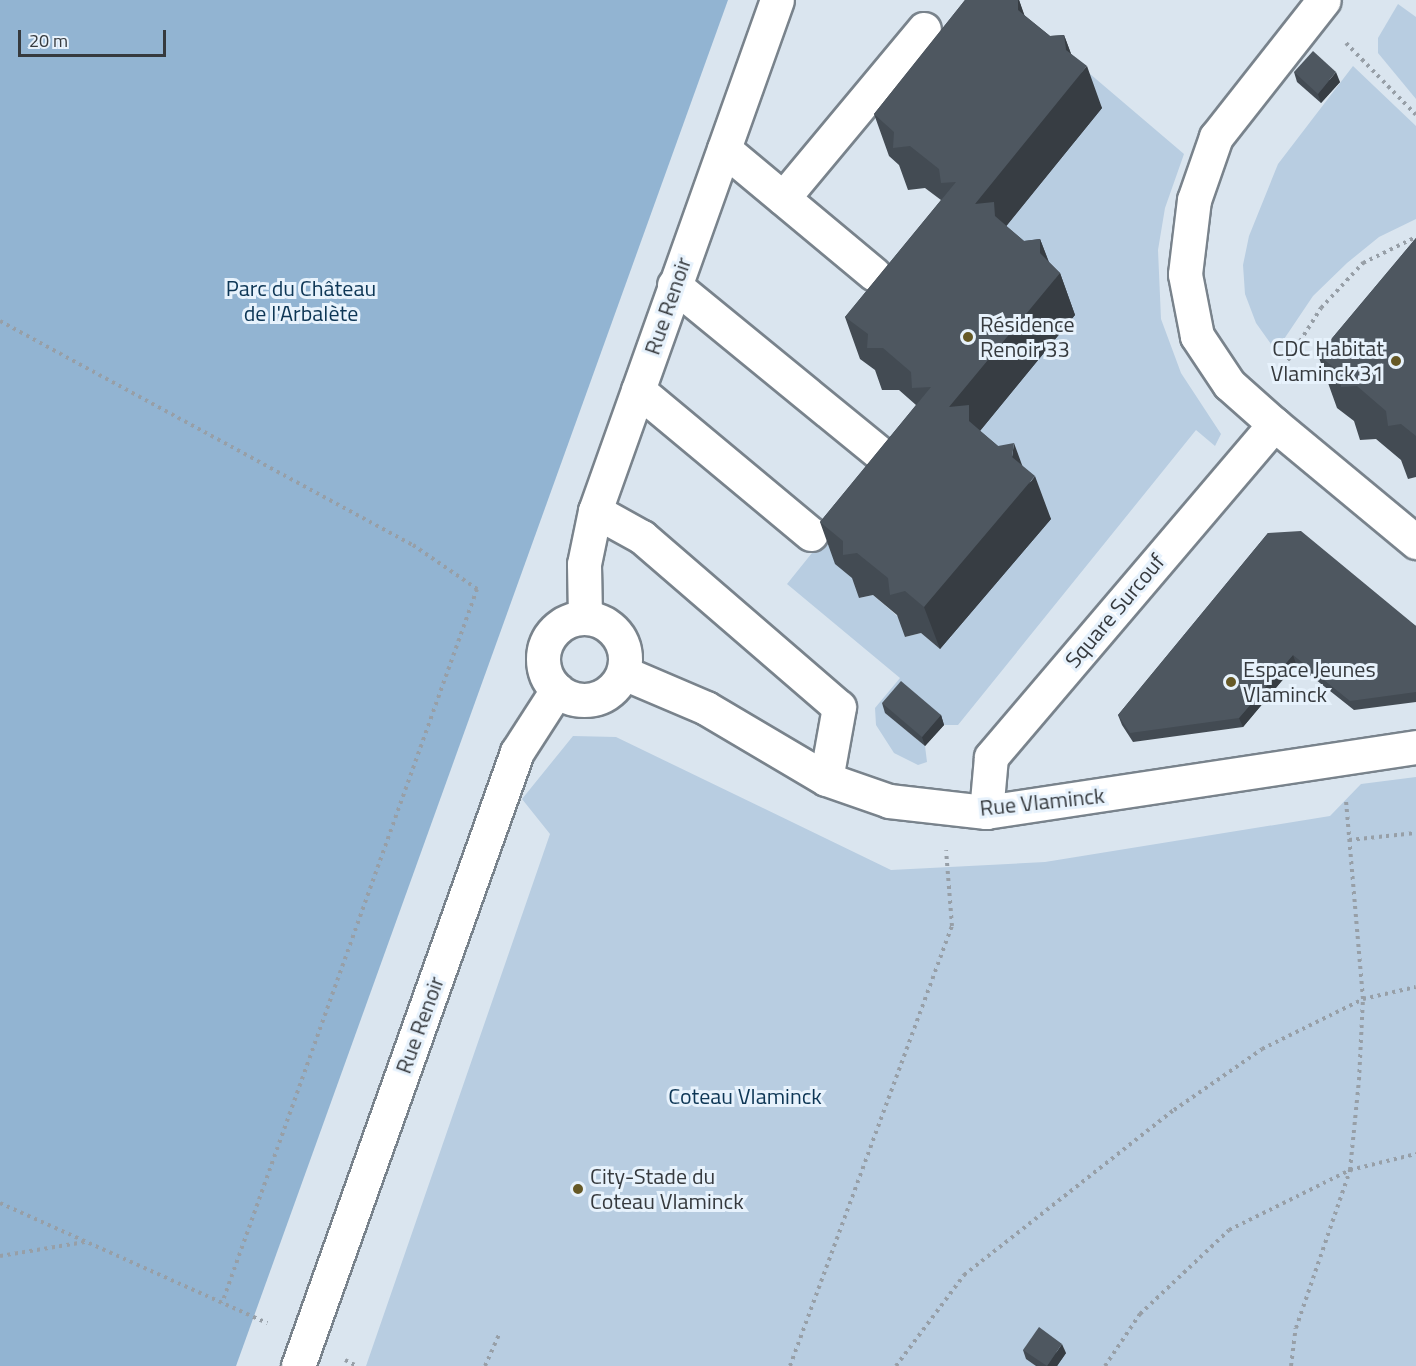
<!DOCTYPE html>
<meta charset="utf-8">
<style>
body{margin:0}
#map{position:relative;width:1416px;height:1366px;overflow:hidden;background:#dae5ef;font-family:"Titillium Web",sans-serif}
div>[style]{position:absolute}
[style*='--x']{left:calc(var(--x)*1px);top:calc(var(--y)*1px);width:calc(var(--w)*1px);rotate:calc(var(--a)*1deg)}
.green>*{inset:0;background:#b8cde1}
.forest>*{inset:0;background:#92b4d2}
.path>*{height:4px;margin-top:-2px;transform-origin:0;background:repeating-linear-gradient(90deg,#979fa7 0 3px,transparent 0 7.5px)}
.roads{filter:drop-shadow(2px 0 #79838c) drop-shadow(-2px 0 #79838c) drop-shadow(0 2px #79838c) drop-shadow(0 -2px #79838c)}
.minor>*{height:33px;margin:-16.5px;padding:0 16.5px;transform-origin:16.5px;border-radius:16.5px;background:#fff}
.minor>.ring{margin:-16.5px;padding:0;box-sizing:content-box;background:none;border:33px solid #fff;border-radius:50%}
.wall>*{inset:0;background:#434b53}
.shaded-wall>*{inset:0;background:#373d43}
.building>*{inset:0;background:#4e5760}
.dots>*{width:16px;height:16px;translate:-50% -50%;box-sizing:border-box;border:3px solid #e7f2fc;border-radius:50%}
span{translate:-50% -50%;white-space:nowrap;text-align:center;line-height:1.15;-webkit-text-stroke:6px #e7f2fc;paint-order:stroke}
.park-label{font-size:22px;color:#0d3655}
.street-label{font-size:22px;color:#363a3e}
.poi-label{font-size:22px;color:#363a3e}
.left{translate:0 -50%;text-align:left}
.right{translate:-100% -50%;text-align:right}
.scale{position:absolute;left:18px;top:30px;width:148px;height:27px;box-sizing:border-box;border:3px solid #363a3e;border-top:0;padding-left:8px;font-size:18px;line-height:21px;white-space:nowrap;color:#363a3e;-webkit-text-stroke:4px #e7f2fc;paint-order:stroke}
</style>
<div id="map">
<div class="green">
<i style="clip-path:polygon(1398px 4px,1416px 17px,1416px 99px,1378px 53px,1378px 38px)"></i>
<i style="clip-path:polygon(1022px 16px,1184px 154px,1165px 208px,1158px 250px,1161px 319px,1181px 373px,1221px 434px,1215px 446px,1196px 430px,958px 725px,944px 725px,905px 691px,886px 713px,925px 746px,927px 762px,918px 765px,894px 753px,876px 725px,875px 708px,900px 678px,787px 584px,820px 543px,837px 539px,858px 583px,859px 598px,873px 595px,903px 621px,905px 637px,921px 633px,940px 649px,990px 246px,1100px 110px,998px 20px)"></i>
<i style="clip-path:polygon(1353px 66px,1416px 126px,1416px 219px,1379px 237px,1347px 263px,1313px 296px,1276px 351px,1256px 323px,1245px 294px,1243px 265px,1249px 236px,1278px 164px)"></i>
<i style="clip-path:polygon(573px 736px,616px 737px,891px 870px,1045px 862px,1330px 816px,1361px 784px,1416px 777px,1416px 1366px,366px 1366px,550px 834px,522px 799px)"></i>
</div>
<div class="forest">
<i style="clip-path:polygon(0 0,728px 0,236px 1366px,0 1366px)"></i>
</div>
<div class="path">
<i style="--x:1346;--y:43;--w:100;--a:45.8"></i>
<i style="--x:0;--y:321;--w:470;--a:28.5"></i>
<i style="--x:413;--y:545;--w:78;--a:34.5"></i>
<i style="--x:477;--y:589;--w:758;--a:109.65"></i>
<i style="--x:1280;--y:373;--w:77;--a:-57.8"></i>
<i style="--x:1321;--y:308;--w:62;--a:-47"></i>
<i style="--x:1363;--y:263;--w:59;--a:-26.1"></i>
<i style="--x:1349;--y:840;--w:67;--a:-6"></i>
<i style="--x:0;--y:1203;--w:293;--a:24.2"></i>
<i style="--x:0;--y:1256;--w:86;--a:-9.4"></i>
<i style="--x:345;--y:1360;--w:13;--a:27"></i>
<i style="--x:485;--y:1366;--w:37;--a:-66"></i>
<i style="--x:790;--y:1366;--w:469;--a:-69.8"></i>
<i style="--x:952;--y:926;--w:76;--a:-94.5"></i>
<i style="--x:896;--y:1366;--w:114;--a:-53.2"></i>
<i style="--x:964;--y:1275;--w:267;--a:-38.2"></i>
<i style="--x:1174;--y:1110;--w:107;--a:-34.7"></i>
<i style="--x:1262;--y:1049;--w:113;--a:-26.3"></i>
<i style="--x:1363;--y:999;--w:54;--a:-12.8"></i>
<i style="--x:1105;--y:1366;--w:63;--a:-56.1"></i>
<i style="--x:1140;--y:1314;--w:122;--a:-43.3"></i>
<i style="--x:1229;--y:1230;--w:135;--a:-26.4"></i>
<i style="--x:1350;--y:1170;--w:68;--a:-13.6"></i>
<i style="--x:1291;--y:1366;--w:38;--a:-83"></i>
<i style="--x:1296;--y:1328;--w:167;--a:-71.1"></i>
<i style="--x:1350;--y:1170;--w:90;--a:-84.3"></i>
<i style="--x:1359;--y:1080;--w:81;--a:-87.2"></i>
<i style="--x:1363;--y:999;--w:199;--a:-94.9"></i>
</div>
<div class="roads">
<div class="minor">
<i style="--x:724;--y:149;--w:195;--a:39.8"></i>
<i style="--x:783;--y:198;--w:220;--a:-50.2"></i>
<i style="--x:674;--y:285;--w:265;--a:39.3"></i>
<i style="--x:638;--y:390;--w:225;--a:39.8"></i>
<i style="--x:1274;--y:424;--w:60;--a:-138.4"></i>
<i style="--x:1229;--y:384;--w:58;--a:-123.7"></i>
<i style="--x:1197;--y:336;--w:63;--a:-101"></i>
<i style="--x:1185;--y:274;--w:75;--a:-83.1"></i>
<i style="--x:1194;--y:200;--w:67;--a:-70.8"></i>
<i style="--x:1216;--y:137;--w:174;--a:-51.8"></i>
<i style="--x:595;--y:511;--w:54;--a:29"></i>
<i style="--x:642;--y:537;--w:260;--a:40.8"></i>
<i style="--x:839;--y:707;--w:73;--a:100.2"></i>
<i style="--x:585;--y:617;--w:53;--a:-91.1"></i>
<i style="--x:584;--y:564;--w:54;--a:-78.3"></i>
<i style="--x:595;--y:511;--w:542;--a:-70.4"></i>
<i class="ring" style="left:543px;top:618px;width:49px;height:49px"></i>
<i style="--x:624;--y:673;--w:89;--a:23.1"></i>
<i style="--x:706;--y:708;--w:139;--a:30.6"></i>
<i style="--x:826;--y:779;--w:67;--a:19.2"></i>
<i style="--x:889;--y:801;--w:98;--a:6.5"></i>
<i style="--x:986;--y:812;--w:435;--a:-8.6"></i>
<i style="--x:986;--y:812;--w:55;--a:-84.8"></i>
<i style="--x:991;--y:757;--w:437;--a:-49.6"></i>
<i style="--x:1274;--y:424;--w:185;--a:39.7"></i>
<i style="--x:298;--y:1366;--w:652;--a:-70.37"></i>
<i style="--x:517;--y:752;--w:74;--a:-57.2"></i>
</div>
</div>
<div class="wall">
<i style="clip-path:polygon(965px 0,1019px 0,1024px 15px,1050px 36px,1064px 35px,1071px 54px,1102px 108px,1006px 226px,1024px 241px,1040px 239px,1049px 262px,1060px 273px,1075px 315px,980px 431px,1022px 466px,1051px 519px,940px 649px,921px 633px,905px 637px,897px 615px,873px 595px,859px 598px,852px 578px,835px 564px,820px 522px,916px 405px,899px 390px,882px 390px,875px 370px,860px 359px,845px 317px,941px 200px,925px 188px,908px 190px,899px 165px,889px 156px,874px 114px)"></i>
<i style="clip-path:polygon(1294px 72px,1340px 82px,1321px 103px,1297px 82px)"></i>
<i style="clip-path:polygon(1416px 238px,1416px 477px,1408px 479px,1401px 460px,1376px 439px,1360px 440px,1354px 421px,1337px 408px,1318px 355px)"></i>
<i style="clip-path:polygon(1268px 533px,1416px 626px,1416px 702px,1354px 710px,1296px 664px,1243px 727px,1133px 742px,1122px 725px,1118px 715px)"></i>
<i style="clip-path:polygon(882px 703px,941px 715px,944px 725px,925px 746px,885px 713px)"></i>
<i style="clip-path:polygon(1023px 1350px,1066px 1353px,1057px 1366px,1036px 1366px,1026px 1359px)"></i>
</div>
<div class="shaded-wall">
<i style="clip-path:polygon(1018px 0,1019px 0,1033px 39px,1018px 10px)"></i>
<i style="clip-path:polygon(1064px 35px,1079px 75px,1087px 66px,1102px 108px,1004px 229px,975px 204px,1066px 50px)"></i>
<i style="clip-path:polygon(1336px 72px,1340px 82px,1321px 103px,1318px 94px)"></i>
<i style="clip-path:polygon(1040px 239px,1055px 279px,1060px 273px,1075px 315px,979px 432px,949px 407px,1040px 253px)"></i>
<i style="clip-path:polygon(1014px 443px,1029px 484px,1035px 476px,1051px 519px,940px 649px,924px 607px,1012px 457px)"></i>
<i style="clip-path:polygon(1293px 655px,1296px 664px,1243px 727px,1239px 718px)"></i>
<i style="clip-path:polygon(941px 715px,944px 725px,925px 746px,922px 737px)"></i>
<i style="clip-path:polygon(1062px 1344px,1066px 1353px,1057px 1366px,1047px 1366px)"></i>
</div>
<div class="building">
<i style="clip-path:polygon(965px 0,1018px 0,1018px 10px,1050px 36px,1064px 35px,1066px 50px,1087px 66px,975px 204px,994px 202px,995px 216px,1024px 241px,1040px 239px,1040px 253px,1060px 273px,949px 407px,969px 405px,969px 421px,998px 446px,1014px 443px,1012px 457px,1035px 476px,924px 607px,905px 591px,890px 595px,888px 578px,857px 553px,843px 555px,843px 541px,820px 522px,931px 387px,912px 388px,911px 372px,883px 348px,867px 348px,868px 334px,845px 317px,956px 182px,941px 183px,939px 169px,910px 146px,893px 148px,894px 132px,874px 114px)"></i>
<i style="clip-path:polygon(1313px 51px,1336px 72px,1318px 94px,1294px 72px)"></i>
<i style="clip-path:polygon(1416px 238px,1416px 436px,1401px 424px,1388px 426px,1386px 411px,1357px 386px,1341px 387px,1341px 373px,1318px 355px)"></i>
<i style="clip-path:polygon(1301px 531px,1416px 626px,1416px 692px,1350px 701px,1293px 655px,1239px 718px,1130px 733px,1118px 715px,1268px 533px)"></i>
<i style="clip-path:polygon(901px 681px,941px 715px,922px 737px,882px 703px)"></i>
<i style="clip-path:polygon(1039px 1327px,1062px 1344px,1047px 1366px,1023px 1350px)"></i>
</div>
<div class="dots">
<i style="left:968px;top:337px;background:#665926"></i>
<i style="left:1396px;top:361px;background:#665926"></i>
<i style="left:1231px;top:682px;background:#665926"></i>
<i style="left:578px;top:1189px;background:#665926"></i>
</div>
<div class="park-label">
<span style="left:301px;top:301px">Parc du Château<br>de l'Arbalète</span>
<span style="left:745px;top:1097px">Coteau Vlaminck</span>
</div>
<div class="street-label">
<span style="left:668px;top:306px;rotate:-71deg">Rue Renoir</span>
<span style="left:1115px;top:611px;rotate:-50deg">Square Surcouf</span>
<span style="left:1042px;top:802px;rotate:-6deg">Rue Vlaminck</span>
<span style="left:420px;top:1025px;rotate:-70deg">Rue Renoir</span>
</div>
<div class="poi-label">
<span class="left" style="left:980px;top:337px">Résidence<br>Renoir 33</span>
<span class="right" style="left:1384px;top:361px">CDC Habitat<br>Vlaminck 31</span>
<span class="left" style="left:1243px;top:682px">Espace Jeunes<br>Vlaminck</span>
<span class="left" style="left:590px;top:1189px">City-Stade du<br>Coteau Vlaminck</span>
</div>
<div class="scale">20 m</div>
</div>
